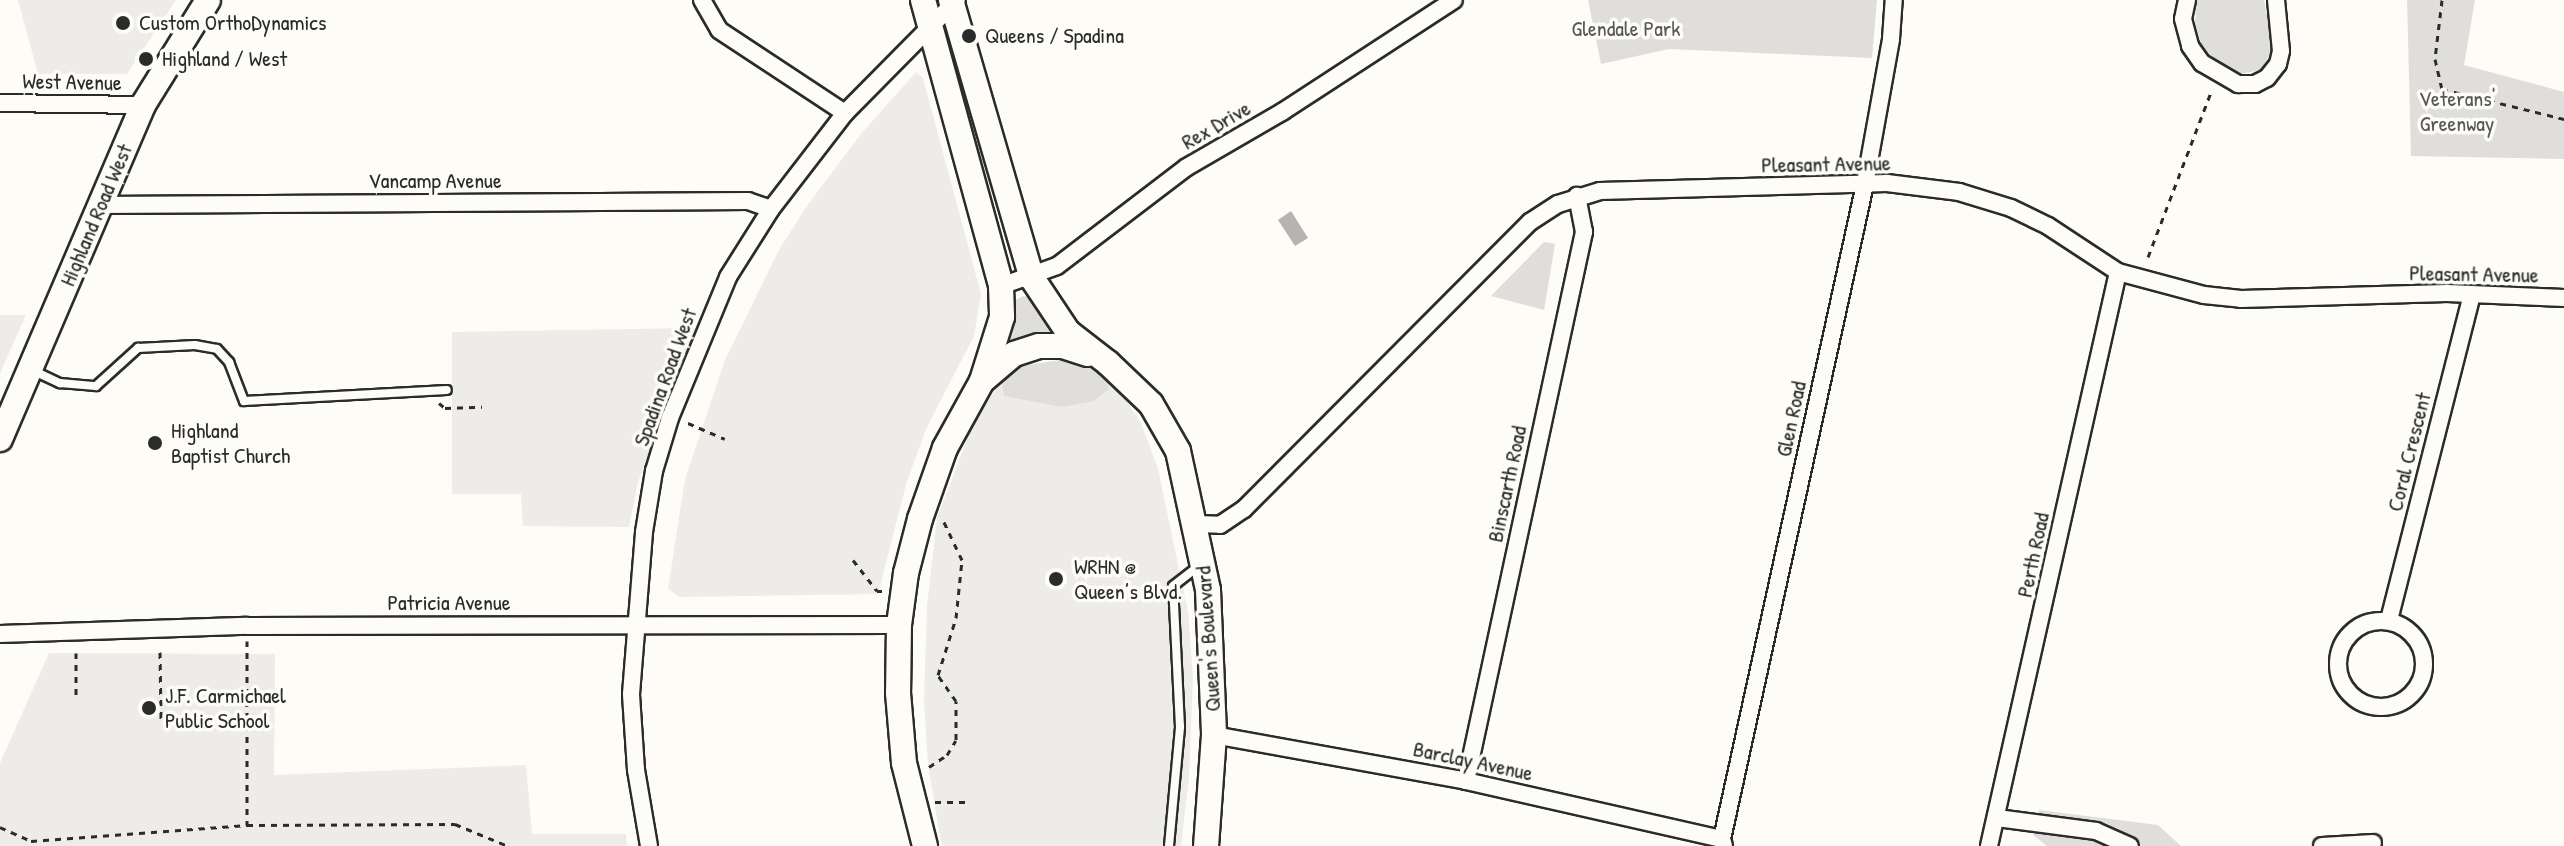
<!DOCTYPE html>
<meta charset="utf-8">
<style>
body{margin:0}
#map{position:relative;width:2564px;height:846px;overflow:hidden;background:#fdfcf7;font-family:"Patrick Hand",sans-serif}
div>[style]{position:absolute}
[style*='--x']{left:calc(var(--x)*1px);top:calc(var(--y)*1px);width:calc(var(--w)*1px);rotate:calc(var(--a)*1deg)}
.built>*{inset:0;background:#edece8}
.green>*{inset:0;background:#dfdeda}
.water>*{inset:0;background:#b5b4b1}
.path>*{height:3px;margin-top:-1.5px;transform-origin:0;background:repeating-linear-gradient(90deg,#2b2b2b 0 6px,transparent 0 12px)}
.roads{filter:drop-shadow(2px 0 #2b2b2b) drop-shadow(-2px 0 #2b2b2b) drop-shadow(0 2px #2b2b2b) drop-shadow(0 -2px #2b2b2b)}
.lane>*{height:8px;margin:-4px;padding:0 4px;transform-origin:4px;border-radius:4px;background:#fdfcf7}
.street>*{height:16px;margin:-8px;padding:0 8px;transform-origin:8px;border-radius:8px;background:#fdfcf7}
.street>.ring{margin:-8px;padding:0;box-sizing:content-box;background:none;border:16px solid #fdfcf7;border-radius:50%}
.secondary>*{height:24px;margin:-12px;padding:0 12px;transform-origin:12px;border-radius:12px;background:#fdfcf7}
.dots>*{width:22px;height:22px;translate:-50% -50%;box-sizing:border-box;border:4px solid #fdfcf7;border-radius:50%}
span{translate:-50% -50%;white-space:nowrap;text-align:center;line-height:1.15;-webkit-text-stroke:7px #fdfcf7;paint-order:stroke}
.poi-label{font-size:22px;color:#2b2b2b}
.left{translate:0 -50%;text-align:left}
.park-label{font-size:22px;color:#585857}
.street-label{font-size:22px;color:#2b2b2b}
</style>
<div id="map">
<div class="built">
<i style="clip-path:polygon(18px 0,176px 0,127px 74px,38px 74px)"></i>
<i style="clip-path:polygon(916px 72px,923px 78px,981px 294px,974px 336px,926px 429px,907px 481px,878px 594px,679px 597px,668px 589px,685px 479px,725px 360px,780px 248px,809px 203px,861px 134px)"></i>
<i style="clip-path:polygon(0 315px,26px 315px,0 373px)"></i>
<i style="clip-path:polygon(696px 328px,638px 482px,629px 527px,523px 526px,521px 494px,452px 494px,452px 332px)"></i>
<i style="clip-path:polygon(1061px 360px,1097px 368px,1114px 382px,1141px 423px,1158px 469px,1188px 612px,1193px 677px,1189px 778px,1181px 846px,943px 846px,940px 837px,928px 765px,924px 700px,927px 606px,937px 518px,975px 419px,1004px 378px,1021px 366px)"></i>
<i style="clip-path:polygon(49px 653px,275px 654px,274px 775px,526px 765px,532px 834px,626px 834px,627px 846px,0 846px,0 763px)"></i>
</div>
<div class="green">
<i style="clip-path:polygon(1588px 0,1877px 0,1872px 58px,1669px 49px,1601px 64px)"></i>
<i style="clip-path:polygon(2197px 0,2264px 0,2273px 49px,2261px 70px,2240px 74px,2212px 58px,2201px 43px,2195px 23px)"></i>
<i style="clip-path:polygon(2407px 0,2475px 0,2464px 65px,2564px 92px,2564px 159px,2411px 156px)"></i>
<i style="clip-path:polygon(1544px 242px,1555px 244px,1544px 310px,1491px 296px)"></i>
<i style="clip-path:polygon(1023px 296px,1034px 299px,1067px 335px,1005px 349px,1012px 302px)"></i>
<i style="clip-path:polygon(1061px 360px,1097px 368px,1107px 379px,1109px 389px,1094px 401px,1062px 407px,1004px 396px,1002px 384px,1021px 366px)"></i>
<i style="clip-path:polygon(2039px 810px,2158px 825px,2181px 846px,2047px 846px,2033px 835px)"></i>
</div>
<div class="water">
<i style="clip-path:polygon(1291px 211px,1308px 238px,1295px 246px,1278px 220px)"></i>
</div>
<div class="path">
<i style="--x:2442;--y:0;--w:59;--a:96.8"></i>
<i style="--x:2435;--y:59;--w:31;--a:77"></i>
<i style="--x:2442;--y:89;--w:126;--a:13.8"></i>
<i style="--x:2148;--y:257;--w:180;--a:-69.1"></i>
<i style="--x:439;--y:403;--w:8;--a:40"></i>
<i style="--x:445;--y:408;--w:37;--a:-2"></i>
<i style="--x:688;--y:423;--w:40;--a:23.4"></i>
<i style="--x:853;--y:560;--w:39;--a:52"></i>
<i style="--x:877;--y:591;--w:5;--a:0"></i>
<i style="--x:247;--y:641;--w:184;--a:90"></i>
<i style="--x:160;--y:652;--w:67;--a:89.1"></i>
<i style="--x:76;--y:653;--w:46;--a:90"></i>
<i style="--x:929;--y:767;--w:22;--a:-34"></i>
<i style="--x:947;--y:755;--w:17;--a:-59"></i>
<i style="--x:956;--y:740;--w:39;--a:-90"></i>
<i style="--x:956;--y:701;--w:32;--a:-125"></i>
<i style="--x:938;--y:675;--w:60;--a:-72.5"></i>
<i style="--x:956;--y:618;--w:58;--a:-84.1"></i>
<i style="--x:962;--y:560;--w:44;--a:-115.4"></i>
<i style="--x:935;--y:802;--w:36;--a:0"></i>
<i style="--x:0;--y:827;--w:34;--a:24"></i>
<i style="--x:31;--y:841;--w:217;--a:-4.2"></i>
<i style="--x:247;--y:825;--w:208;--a:-0.3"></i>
<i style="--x:455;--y:824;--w:57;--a:22.5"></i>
</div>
<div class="roads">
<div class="lane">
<i style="--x:34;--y:371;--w:29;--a:25"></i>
<i style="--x:60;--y:383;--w:36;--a:5"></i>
<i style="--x:96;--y:386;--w:57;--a:-42.1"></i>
<i style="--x:138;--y:348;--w:57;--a:-3"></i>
<i style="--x:195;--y:345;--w:22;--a:10"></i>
<i style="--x:217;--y:349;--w:18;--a:47"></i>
<i style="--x:229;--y:362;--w:42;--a:69"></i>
<i style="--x:244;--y:401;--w:203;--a:-3.1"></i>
<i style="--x:1169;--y:846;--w:120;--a:-84.7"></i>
<i style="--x:1180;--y:727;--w:141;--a:-92.8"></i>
<i style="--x:1173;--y:586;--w:34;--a:-38"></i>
</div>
<div class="street">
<i style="--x:702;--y:0;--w:34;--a:60"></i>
<i style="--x:719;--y:30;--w:151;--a:33.4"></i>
<i style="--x:2187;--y:0;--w:19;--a:102"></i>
<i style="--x:2183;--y:19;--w:28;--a:75"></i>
<i style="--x:2190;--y:46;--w:21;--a:55"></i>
<i style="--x:2202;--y:63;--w:42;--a:30.3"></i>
<i style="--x:2238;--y:84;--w:17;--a:0"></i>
<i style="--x:2255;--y:84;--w:13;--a:-27"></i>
<i style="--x:2267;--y:78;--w:18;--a:-52"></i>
<i style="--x:2278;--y:64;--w:13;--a:-77"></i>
<i style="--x:2281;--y:51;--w:51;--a:-95.6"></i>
<i style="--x:0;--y:103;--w:143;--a:0.8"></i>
<i style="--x:98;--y:205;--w:650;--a:-0.35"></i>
<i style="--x:748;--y:201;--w:24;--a:19"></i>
<i style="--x:1001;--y:286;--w:59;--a:-19.7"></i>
<i style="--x:1057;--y:266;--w:163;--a:-37.3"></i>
<i style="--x:1187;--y:167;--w:110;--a:-30.1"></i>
<i style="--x:1282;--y:112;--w:205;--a:-33.1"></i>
<i style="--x:1196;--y:524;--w:24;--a:2"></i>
<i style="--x:1220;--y:525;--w:29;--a:-34"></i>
<i style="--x:1244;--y:509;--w:405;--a:-45.1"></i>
<i style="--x:1530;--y:222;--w:33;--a:-33"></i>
<i style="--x:1558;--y:204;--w:44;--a:-17.2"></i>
<i style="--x:1600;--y:191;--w:287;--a:-1.6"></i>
<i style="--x:1887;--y:183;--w:73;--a:7.1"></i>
<i style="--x:1959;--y:192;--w:54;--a:17.1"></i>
<i style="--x:2011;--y:208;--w:41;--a:25.9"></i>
<i style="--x:2048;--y:226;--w:84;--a:33.3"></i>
<i style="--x:2118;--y:272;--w:89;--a:15"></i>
<i style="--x:2204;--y:295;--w:37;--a:6"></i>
<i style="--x:2241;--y:299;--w:206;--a:-1.7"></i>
<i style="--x:2447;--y:293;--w:117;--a:2.4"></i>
<i style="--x:2389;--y:620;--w:336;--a:-75.7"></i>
<i class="ring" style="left:2338px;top:621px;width:70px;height:70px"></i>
<i style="--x:0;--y:634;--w:247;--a:-1.9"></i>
<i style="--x:247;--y:626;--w:652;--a:-0.09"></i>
<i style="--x:1214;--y:735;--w:256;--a:10.3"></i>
<i style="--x:1466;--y:781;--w:262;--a:12.8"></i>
<i style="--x:1466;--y:781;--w:562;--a:-77.87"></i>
<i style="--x:1584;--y:232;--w:37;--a:-101"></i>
<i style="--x:1997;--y:818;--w:100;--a:7.5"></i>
<i style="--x:2096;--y:831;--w:37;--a:24"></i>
<i style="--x:649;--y:846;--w:77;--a:-99.7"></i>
<i style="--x:636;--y:770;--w:76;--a:-93.8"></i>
<i style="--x:631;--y:694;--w:163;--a:-85.4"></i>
<i style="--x:644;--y:532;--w:62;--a:-80.7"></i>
<i style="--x:654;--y:471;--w:55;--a:-73.2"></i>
<i style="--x:670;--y:418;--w:152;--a:-67.6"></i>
<i style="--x:728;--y:277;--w:80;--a:-57.7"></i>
<i style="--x:771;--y:209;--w:121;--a:-52.4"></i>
<i style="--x:845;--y:113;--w:159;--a:-45.3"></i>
<i style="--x:1724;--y:846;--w:7;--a:-106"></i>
<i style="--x:1722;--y:839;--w:670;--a:-77.68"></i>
<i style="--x:1865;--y:184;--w:147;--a:-79.8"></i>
<i style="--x:1891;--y:39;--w:39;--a:-86"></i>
<i style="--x:1989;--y:846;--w:588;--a:-77.33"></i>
<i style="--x:2322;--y:846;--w:51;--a:-3.4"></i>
</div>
<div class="secondary">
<i style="--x:923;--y:0;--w:296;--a:74.7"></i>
<i style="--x:1001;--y:286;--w:31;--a:88"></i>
<i style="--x:1002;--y:317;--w:67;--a:107.4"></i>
<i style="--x:982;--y:381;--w:77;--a:118.9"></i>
<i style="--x:945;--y:448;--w:75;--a:109.4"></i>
<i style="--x:920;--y:519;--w:56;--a:104.5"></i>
<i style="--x:906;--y:573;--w:52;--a:97.7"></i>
<i style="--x:899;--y:625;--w:68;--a:90.8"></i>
<i style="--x:898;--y:693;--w:70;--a:85.1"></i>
<i style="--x:904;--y:763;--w:86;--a:75.8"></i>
<i style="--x:951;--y:0;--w:290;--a:73.8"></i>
<i style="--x:1032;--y:278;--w:65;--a:56.3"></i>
<i style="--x:1068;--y:332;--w:51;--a:37.8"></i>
<i style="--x:1108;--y:363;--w:59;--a:43.6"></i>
<i style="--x:1151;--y:404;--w:54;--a:60.1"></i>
<i style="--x:1178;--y:451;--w:142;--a:77.8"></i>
<i style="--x:1208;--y:590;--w:145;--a:87.6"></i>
<i style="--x:1214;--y:735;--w:111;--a:94.1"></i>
<i style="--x:982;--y:381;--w:42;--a:-40.2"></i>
<i style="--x:1014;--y:354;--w:26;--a:-18"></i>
<i style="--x:1039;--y:346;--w:24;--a:0"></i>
<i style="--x:1063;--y:346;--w:26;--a:18"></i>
<i style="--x:0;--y:439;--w:363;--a:-66.8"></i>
<i style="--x:143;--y:105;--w:123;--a:-58.2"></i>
</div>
</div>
<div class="dots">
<i style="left:123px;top:23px;background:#2b2b2b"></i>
<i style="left:969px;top:36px;background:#2b2b2b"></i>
<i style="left:146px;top:59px;background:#2b2b2b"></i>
<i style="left:155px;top:443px;background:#2b2b2b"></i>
<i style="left:1056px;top:579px;background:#2b2b2b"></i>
<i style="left:149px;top:708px;background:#2b2b2b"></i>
</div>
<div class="poi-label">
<span class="left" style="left:139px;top:23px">Custom OrthoDynamics</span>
<span class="left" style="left:985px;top:36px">Queens / Spadina</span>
<span class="left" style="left:162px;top:59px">Highland / West</span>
<span class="left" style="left:171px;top:443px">Highland<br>Baptist Church</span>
<span class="left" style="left:1074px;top:579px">WRHN @<br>Queen’s Blvd.</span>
<span class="left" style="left:165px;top:708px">J.F. Carmichael<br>Public School</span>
</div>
<div class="park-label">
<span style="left:1626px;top:29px">Glendale Park</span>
<span style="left:2457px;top:111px">Veterans'<br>Greenway</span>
</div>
<div class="street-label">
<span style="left:72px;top:82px;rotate:1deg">West Avenue</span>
<span style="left:1216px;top:125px;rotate:-30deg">Rex Drive</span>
<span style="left:1826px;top:164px;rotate:-1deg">Pleasant Avenue</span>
<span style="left:435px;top:181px">Vancamp Avenue</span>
<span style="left:96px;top:215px;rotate:-67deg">Highland Road West</span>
<span style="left:2474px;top:274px;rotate:1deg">Pleasant Avenue</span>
<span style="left:665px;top:377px;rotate:-70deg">Spadina Road West</span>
<span style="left:1791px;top:419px;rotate:-78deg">Glen Road</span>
<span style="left:2409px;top:452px;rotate:-76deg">Coral Crescent</span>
<span style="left:1507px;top:484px;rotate:-78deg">Binscarth Road</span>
<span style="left:2033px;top:555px;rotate:-78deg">Perth Road</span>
<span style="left:449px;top:603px">Patricia Avenue</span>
<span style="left:1208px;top:639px;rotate:-94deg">Queen's Boulevard</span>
<span style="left:1473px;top:761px;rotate:12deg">Barclay Avenue</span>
</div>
</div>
